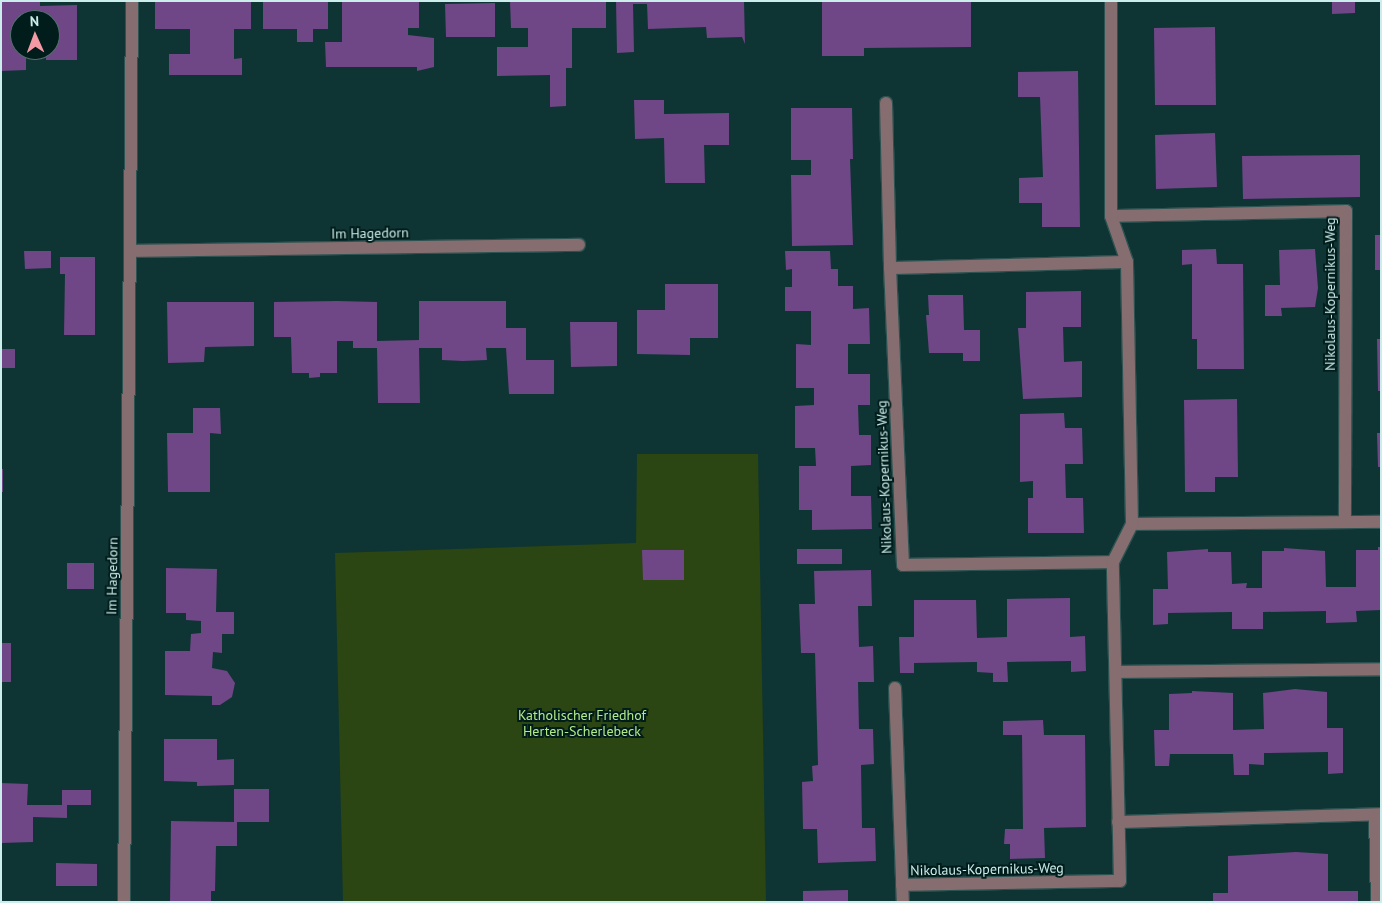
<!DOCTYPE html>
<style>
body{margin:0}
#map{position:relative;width:1382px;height:903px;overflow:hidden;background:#0e3534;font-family:"PT Sans",sans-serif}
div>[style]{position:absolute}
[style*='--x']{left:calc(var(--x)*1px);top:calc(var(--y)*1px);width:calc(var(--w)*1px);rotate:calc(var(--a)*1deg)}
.green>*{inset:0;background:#2b4513}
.building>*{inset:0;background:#6f4686}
.roads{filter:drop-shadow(1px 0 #2c5251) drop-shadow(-1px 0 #2c5251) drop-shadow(0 1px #2c5251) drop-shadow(0 -1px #2c5251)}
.minor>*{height:12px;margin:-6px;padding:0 6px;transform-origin:6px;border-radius:6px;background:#866d6f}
span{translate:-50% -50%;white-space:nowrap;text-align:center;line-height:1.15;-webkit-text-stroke:4px #001c1b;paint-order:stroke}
.street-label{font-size:14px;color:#cbedeb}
.park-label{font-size:14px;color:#b3ea88}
.frame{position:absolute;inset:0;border:2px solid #cbedeb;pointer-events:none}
.north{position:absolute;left:10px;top:10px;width:50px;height:50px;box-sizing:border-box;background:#001c1b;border:1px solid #51706e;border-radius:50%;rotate:358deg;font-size:14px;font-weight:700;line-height:20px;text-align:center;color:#cbedeb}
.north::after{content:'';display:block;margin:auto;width:18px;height:22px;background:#f49aa4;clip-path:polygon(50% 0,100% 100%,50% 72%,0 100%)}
</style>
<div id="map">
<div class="green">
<i style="clip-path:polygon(637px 454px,758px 454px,766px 902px,343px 902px,335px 553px,636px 543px)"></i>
</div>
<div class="building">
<i style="clip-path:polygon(1px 1px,40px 1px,40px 6px,77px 5px,77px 60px,46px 60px,46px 50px,50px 50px,50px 20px,20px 20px,20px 50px,26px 50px,26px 70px,1px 71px)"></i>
<i style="clip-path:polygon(155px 1px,251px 1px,251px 29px,234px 29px,234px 59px,242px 58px,242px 75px,169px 75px,169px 54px,190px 54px,190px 29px,155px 29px)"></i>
<i style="clip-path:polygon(263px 1px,328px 1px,328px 29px,313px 29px,313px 42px,297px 42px,297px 29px,263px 29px)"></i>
<i style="clip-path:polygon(342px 1px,419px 1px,419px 28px,408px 28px,408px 35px,434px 38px,434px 67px,417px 71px,417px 67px,326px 67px,325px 42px,342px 42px)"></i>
<i style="clip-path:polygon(510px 1px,606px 1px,606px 28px,572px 28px,572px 68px,566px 68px,566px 106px,550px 107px,550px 75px,497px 76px,497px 47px,528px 47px,528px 28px,511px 28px)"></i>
<i style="clip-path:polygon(616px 1px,744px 1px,745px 44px,742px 37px,707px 38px,706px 27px,648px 29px,647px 4px,633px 4px,634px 52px,617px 53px)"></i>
<i style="clip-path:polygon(822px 1px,971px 1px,971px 47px,864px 48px,864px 56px,822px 56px)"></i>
<i style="clip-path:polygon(1332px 1px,1355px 1px,1355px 13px,1332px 14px)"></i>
<i style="clip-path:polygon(495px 3px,495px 37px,446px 37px,445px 4px)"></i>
<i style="clip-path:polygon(1215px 27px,1216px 105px,1155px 105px,1154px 28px)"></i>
<i style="clip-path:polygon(1078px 71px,1080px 227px,1042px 227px,1042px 203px,1019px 203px,1019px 178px,1043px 177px,1040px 97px,1018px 97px,1018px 72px)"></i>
<i style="clip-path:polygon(634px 100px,664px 100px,664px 114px,729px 113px,729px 145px,704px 145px,705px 183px,665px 183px,664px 138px,635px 139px)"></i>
<i style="clip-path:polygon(791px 108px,852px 108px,853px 159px,850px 159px,853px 245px,792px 246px,791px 175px,811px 175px,811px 160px,791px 160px)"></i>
<i style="clip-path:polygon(1215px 133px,1217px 187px,1156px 189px,1155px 135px)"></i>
<i style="clip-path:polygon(1360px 155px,1360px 197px,1243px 199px,1242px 156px)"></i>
<i style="clip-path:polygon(1375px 235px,1381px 235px,1381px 270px,1375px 270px)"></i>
<i style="clip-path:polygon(1216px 249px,1217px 264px,1243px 264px,1244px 369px,1197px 369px,1197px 339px,1192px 339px,1192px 264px,1182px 265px,1182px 250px)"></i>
<i style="clip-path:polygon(1315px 249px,1318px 288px,1315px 307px,1281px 308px,1282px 316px,1265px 316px,1265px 285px,1280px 285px,1279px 250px)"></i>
<i style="clip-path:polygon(24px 251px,51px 251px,51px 268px,25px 269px)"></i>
<i style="clip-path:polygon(785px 251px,830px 251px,831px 269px,838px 269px,838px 286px,853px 286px,853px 309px,869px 308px,870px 344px,848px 344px,848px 374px,870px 374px,870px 405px,858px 405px,859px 435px,871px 435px,871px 465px,851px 466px,851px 496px,871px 496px,872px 529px,812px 530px,812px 510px,799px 510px,799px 466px,816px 466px,815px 448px,795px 448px,795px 406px,814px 405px,814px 388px,796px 388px,796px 344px,811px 345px,811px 311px,785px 311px,785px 287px,792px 287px,792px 269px,786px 270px)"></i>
<i style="clip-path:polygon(60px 257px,95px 257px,95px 335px,64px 335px,65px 274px,60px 274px)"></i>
<i style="clip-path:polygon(665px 284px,718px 284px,718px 338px,690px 338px,690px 355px,637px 354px,637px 310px,665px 310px)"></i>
<i style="clip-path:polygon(1081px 291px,1081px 327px,1063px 327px,1064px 362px,1082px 361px,1082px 397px,1023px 399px,1018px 328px,1026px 328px,1026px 292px)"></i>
<i style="clip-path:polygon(928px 295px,963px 295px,964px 330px,980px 330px,980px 361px,963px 361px,963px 353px,929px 353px,926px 315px,929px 315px)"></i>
<i style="clip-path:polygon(419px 301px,506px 301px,506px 328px,526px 328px,526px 360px,554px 360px,554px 394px,509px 394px,506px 348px,486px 348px,487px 360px,463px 361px,442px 360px,442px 348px,419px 348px,420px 403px,378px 403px,377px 348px,353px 348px,353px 341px,337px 341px,337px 373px,320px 373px,320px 377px,309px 378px,309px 373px,292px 373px,291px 337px,274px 337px,274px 302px,337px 301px,377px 302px,377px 341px,419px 340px)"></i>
<i style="clip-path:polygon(167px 302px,254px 302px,254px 346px,205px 347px,204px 362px,168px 363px)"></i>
<i style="clip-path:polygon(570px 322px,617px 322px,617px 366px,571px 367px)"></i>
<i style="clip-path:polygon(1377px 339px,1381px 339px,1381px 391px,1378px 391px)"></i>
<i style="clip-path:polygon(1px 349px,15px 349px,15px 368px,1px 368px)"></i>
<i style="clip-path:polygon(1237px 399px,1238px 477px,1215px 477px,1215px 492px,1185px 492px,1184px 400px)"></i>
<i style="clip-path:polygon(193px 408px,220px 408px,221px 434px,210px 433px,210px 492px,168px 492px,167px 433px,193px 433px)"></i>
<i style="clip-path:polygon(1064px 413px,1065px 428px,1082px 428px,1083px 464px,1065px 464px,1066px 498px,1083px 498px,1084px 533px,1028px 533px,1028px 498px,1033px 498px,1033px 481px,1020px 482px,1020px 414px)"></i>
<i style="clip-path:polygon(1377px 433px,1381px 433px,1381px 467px,1378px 467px)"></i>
<i style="clip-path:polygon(1px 469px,3px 469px,3px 492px,1px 492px)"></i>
<i style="clip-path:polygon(1378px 547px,1381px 547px,1381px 610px,1356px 611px,1357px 622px,1326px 623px,1326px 611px,1263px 612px,1263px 629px,1232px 629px,1232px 612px,1168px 613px,1168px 624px,1153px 625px,1153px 589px,1168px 589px,1167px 552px,1208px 549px,1208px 552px,1231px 552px,1232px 584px,1247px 583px,1246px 588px,1262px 588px,1262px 551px,1284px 551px,1284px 548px,1325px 551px,1326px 587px,1356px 587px,1356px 550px,1378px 550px)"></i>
<i style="clip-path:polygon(797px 549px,842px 549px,842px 564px,797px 564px)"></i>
<i style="clip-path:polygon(642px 550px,684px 550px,684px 580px,643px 580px)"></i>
<i style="clip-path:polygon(67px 563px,94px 563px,94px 589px,67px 589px)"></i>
<i style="clip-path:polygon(166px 568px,217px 569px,216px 612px,234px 612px,234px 634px,222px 634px,222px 653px,213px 652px,212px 668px,227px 671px,235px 683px,232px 697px,220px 705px,212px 705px,212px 696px,165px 695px,165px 651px,190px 651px,191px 634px,201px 633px,201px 621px,186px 620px,186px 613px,166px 613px)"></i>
<i style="clip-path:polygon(871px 570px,872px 606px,858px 606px,859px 647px,873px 646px,874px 682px,858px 682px,859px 729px,873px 729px,874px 764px,861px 765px,862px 828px,875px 828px,876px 861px,818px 863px,817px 829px,803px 829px,802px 782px,813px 781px,812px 766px,818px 765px,815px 653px,801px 653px,799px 604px,815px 604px,814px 571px)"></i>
<i style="clip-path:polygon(1070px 598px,1070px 637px,1085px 636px,1086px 671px,1071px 672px,1071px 661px,1007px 662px,1008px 682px,993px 682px,993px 673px,977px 672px,977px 662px,914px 663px,914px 673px,900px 673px,899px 637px,914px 637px,914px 600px,976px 600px,977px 638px,1007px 637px,1007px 599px)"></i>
<i style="clip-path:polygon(1px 643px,11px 643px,11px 682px,1px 682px)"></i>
<i style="clip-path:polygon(1295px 689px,1327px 692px,1327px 728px,1343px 728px,1343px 773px,1328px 774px,1328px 752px,1264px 753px,1264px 765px,1249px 764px,1249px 775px,1234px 775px,1233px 754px,1170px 754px,1169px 766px,1155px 766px,1154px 730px,1169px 730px,1169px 694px,1192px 693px,1192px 691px,1233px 693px,1233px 730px,1264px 729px,1263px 693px)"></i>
<i style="clip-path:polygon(1043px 720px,1044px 735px,1085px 735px,1086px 827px,1044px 828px,1045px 858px,1010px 859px,1010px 844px,1004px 844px,1005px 829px,1023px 829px,1022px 735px,1003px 735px,1003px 721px)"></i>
<i style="clip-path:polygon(164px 739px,217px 739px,217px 760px,234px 759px,234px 785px,197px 786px,197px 782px,164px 781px)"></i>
<i style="clip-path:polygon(1px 783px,28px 784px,27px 805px,62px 805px,62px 790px,91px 790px,91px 805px,67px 805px,67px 818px,33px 817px,33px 842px,1px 843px)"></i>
<i style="clip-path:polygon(234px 789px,269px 789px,269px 822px,237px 822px,237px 846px,216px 846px,215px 891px,211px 891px,211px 902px,170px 902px,171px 821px,234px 822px)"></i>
<i style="clip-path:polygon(1296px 852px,1328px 854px,1328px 891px,1358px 891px,1358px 902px,1213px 902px,1213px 893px,1228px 893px,1228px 856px)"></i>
<i style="clip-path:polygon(56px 863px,97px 864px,97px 886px,56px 886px)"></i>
<i style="clip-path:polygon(848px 890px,848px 902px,803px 902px,803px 891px)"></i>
</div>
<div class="roads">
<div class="minor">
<i style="--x:886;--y:103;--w:165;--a:88.6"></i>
<i style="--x:1111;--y:216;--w:235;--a:-1.2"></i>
<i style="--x:1346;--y:211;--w:311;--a:90.2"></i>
<i style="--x:131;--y:251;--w:448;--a:-0.8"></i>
<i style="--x:1132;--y:524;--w:249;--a:-0.5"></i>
<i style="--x:1113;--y:562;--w:210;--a:179.2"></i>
<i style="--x:903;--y:565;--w:297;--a:-92.5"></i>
<i style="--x:890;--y:268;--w:237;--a:-1.5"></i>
<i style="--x:1116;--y:672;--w:265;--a:-0.6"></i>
<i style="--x:895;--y:688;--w:214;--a:87.9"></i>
<i style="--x:1375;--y:815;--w:87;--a:88.7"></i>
<i style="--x:1118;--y:822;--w:263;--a:-1.7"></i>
<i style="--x:902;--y:885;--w:218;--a:-1.1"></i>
<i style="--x:1120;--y:881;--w:319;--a:-91.3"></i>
<i style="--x:1113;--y:562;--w:42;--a:-63.4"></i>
<i style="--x:1132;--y:524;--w:262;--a:-91.1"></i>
<i style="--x:1127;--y:262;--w:49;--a:-109.2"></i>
<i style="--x:1111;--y:216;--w:215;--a:-90"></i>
<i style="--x:124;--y:902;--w:901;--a:-89.49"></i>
</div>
</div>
<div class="street-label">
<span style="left:370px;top:233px;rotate:-1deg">Im Hagedorn</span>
<span style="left:1330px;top:294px;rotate:-90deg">Nikolaus-Kopernikus-Weg</span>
<span style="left:884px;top:477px;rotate:-92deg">Nikolaus-Kopernikus-Weg</span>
<span style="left:112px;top:576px;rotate:-89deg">Im Hagedorn</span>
<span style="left:987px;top:869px;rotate:-1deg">Nikolaus-Kopernikus-Weg</span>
</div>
<div class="park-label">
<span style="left:582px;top:723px">Katholischer Friedhof<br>Herten-Scherlebeck</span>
</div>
<div class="frame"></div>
<div class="north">N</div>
</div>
